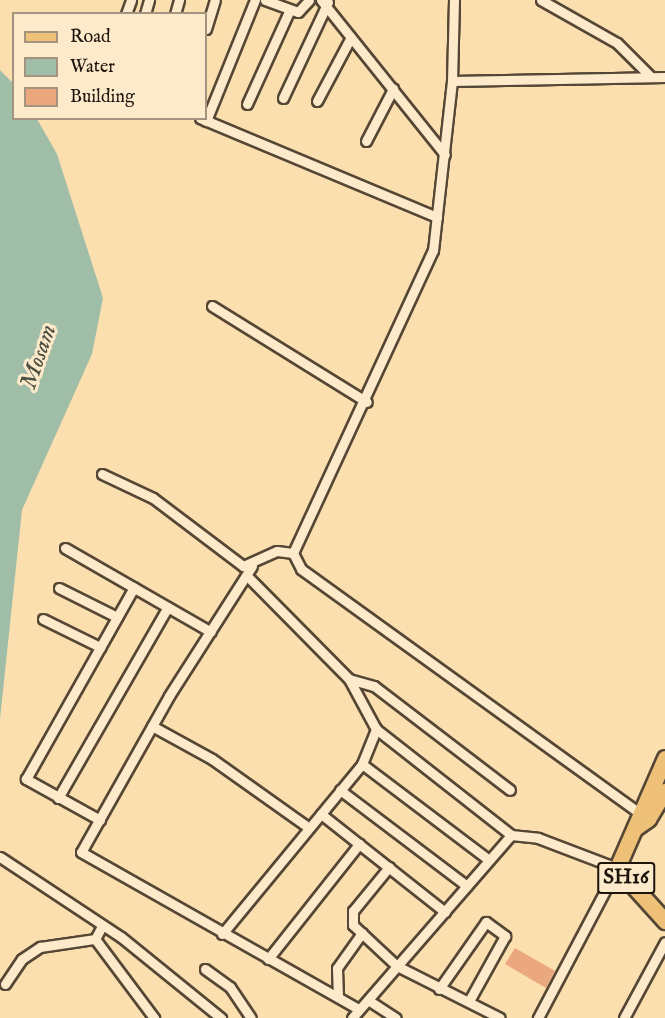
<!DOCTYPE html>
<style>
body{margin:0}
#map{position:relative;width:665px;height:1018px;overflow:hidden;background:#fcdfaf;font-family:"IM FELL English",serif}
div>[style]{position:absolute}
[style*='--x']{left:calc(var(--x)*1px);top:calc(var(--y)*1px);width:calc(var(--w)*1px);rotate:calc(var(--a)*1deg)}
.water>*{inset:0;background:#a0bda7}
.building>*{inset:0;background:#eba87e}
.roads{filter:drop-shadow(2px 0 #554735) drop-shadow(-2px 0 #554735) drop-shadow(0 2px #554735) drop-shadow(0 -2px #554735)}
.minor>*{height:9px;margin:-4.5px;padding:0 4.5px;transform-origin:4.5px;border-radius:4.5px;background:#fdeacb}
.primary>*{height:15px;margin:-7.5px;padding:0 7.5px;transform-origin:7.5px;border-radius:7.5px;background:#eec078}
span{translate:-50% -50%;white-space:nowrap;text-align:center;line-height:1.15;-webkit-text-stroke:6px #fdeacb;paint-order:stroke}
.shield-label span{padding:2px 4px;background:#fdeacb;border:2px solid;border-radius:4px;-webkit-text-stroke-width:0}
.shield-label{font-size:21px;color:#1d140c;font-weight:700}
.water-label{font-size:24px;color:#4b4f42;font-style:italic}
.legend{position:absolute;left:12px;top:12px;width:195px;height:108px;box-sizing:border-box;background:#fdeacb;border:2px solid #a3947f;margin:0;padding:8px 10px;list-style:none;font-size:18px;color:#1d140c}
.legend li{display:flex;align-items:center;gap:12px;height:30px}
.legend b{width:30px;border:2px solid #a3947f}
</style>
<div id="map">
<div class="water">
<i style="clip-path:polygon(0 70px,13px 83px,14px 118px,37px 119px,57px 154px,103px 298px,92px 354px,22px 510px,0 719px)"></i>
</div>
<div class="building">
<i style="clip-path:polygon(515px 948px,555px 971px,546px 988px,505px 964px)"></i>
</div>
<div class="roads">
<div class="minor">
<i style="--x:265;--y:0;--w:35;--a:20"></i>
<i style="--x:298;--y:12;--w:16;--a:-47"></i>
<i style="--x:321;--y:0;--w:198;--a:51.3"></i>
<i style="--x:454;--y:0;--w:81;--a:91.4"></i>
<i style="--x:452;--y:81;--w:170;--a:96.4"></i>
<i style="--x:433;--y:250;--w:334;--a:114.8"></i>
<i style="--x:293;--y:553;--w:18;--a:63"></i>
<i style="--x:301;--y:569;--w:423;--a:35.8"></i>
<i style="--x:541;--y:0;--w:87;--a:29.5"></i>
<i style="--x:617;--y:43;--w:48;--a:45"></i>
<i style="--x:126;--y:14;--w:15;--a:-70"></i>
<i style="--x:145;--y:14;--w:15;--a:-74"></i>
<i style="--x:175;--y:14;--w:15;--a:-74"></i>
<i style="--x:206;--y:29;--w:30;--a:-73"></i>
<i style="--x:452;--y:81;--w:213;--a:-1.1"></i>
<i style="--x:283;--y:98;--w:106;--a:-64.9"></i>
<i style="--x:317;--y:101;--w:72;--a:-62"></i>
<i style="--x:247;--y:104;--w:104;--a:-65.6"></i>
<i style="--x:200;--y:118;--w:257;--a:22.7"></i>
<i style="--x:206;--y:121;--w:131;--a:-68"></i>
<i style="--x:366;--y:141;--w:59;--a:-62.6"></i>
<i style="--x:212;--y:306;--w:182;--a:31.8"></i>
<i style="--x:102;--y:474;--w:56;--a:25.2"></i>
<i style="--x:153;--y:498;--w:113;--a:37.1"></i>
<i style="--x:243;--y:566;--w:37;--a:-24"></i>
<i style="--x:277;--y:551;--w:16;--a:7"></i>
<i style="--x:65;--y:548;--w:168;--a:29.9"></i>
<i style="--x:252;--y:566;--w:154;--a:122.6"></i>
<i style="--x:169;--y:696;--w:179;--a:119.4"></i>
<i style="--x:81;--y:852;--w:319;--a:29.5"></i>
<i style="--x:59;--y:588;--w:65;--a:26.6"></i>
<i style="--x:43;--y:619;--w:64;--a:26.2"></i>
<i style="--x:349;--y:679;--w:26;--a:16"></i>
<i style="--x:374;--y:686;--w:171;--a:37.4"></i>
<i style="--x:152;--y:726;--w:68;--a:28.8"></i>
<i style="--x:212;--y:759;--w:119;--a:35.4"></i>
<i style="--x:376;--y:729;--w:172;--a:38.1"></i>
<i style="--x:511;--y:835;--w:27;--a:6"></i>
<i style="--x:538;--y:838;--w:85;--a:20.8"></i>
<i style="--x:617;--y:868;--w:170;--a:117.8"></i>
<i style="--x:362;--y:764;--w:159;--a:37.1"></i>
<i style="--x:340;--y:790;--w:159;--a:37.1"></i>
<i style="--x:58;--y:798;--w:220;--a:-60.1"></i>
<i style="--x:321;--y:814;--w:158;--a:38.3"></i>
<i style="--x:100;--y:820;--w:85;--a:-151"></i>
<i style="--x:26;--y:779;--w:220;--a:-60.6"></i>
<i style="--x:0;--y:857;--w:145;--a:33.5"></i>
<i style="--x:121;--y:937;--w:129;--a:39"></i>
<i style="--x:389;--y:867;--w:57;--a:129.3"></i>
<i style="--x:353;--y:911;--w:14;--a:90"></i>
<i style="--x:353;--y:925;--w:60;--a:43"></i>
<i style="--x:397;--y:966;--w:115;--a:26.8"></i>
<i style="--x:102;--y:926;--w:15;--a:118"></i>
<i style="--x:95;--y:939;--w:99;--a:53.2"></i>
<i style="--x:222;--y:934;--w:220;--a:-50.5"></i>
<i style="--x:362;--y:764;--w:38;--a:-68"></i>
<i style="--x:376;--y:729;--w:57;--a:-118.4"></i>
<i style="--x:349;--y:679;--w:145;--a:-134.7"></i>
<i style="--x:268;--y:959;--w:147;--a:-51.6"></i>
<i style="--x:205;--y:969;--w:31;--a:36"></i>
<i style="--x:230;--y:987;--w:37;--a:56"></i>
<i style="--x:5;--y:984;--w:30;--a:-56"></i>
<i style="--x:22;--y:959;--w:22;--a:-34"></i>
<i style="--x:40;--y:947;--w:56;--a:-8.3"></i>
<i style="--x:439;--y:989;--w:82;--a:-55"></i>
<i style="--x:486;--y:922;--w:24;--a:36"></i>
<i style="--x:505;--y:936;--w:74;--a:119"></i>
<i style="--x:338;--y:997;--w:29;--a:-92"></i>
<i style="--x:337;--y:968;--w:43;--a:-54.5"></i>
<i style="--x:368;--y:1000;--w:33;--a:33"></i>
<i style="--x:352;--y:1018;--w:242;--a:-49"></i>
<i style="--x:624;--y:1018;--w:86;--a:-61.7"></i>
</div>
<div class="primary">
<i style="--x:665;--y:758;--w:120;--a:113.6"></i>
<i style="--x:617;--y:868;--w:72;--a:47.8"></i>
<i style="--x:635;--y:828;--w:16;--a:-35"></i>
<i style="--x:648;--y:819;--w:33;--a:-59"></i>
</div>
</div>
<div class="shield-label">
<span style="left:626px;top:878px">SH16</span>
</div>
<div class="water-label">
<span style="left:39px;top:357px;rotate:-71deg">Mosam</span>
</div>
<ul class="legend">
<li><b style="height:8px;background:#eec078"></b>Road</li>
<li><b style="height:16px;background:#a0bda7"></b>Water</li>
<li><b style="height:16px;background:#eba87e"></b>Building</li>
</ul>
</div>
